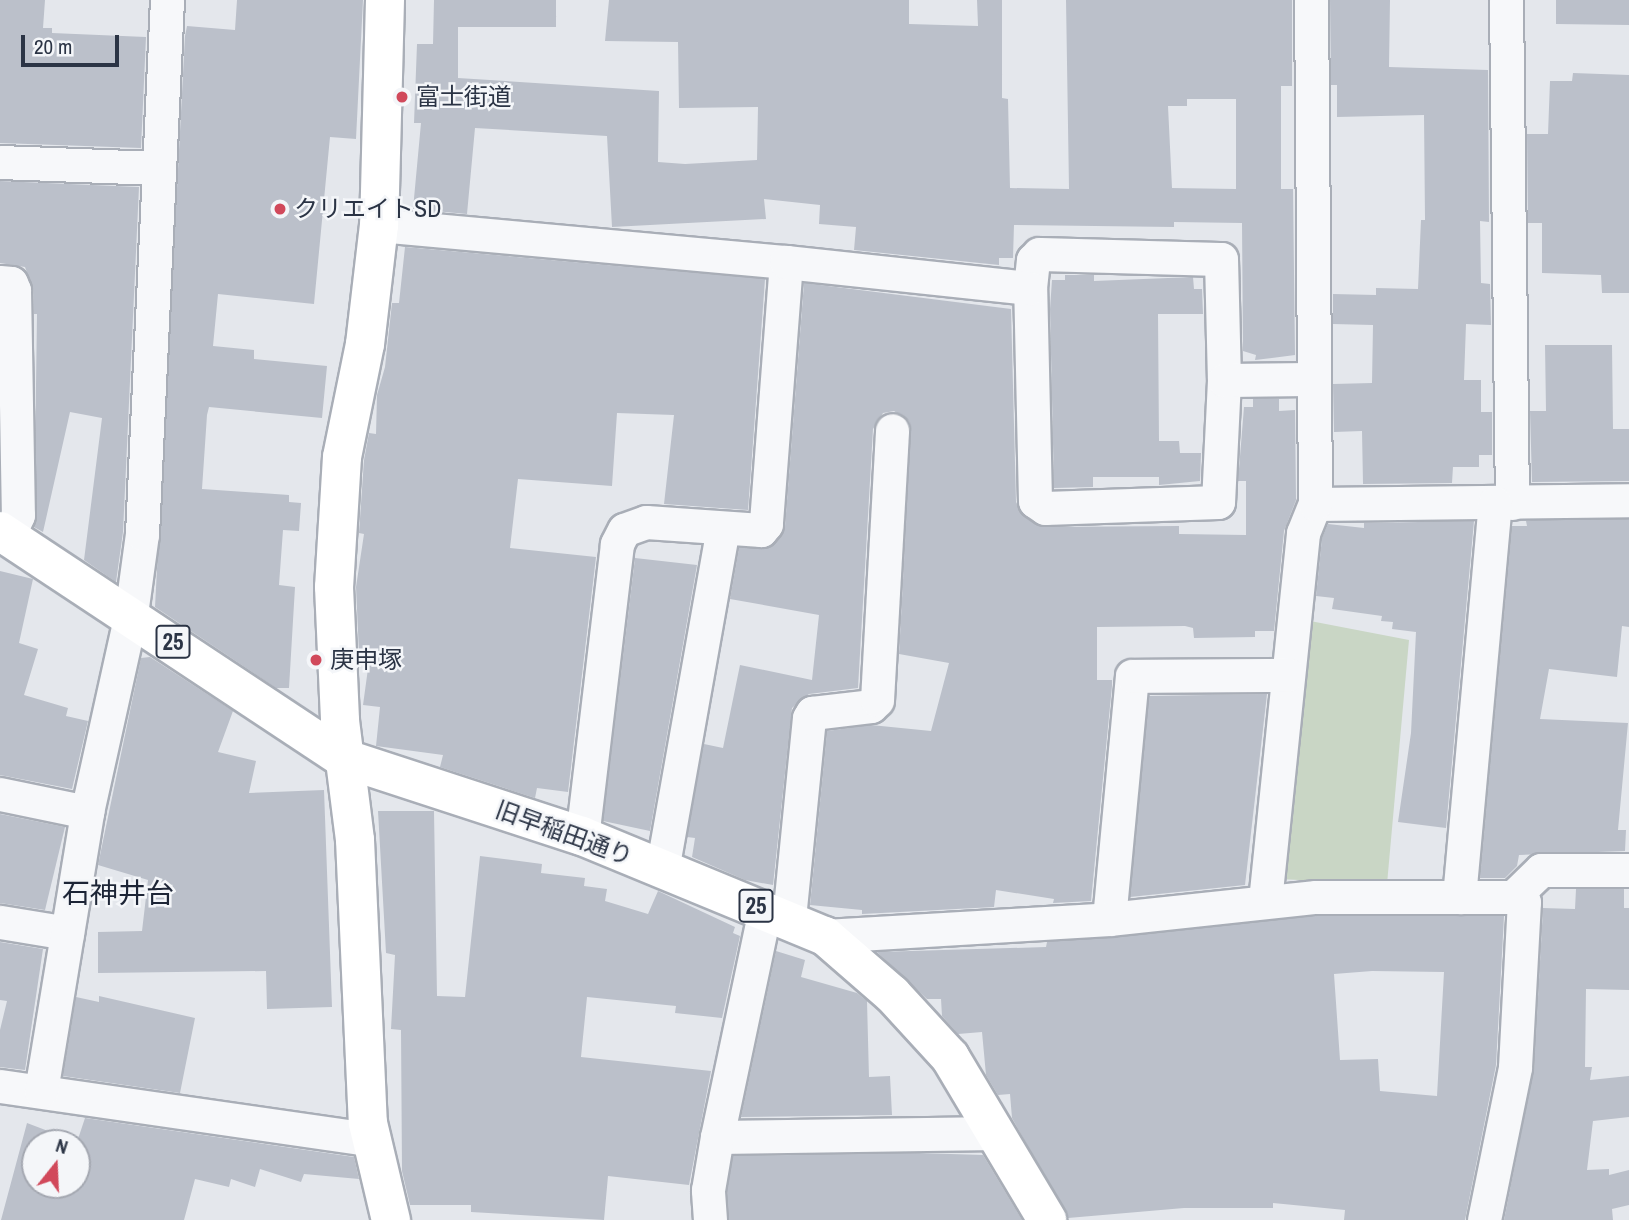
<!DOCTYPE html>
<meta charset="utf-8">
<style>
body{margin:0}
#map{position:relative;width:1629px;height:1220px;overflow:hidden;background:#e4e7ec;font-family:"Archivo Narrow","Noto Sans JP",sans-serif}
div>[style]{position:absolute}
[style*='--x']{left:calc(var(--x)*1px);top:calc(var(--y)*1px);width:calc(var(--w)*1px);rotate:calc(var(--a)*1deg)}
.green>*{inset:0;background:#c9d6c5}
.building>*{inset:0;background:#bbc0ca}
.roads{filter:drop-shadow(2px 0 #a9aeb7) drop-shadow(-2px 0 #a9aeb7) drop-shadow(0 2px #a9aeb7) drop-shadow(0 -2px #a9aeb7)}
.street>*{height:33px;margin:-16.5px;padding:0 16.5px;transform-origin:16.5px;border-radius:16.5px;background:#f7f8fa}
.secondary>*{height:38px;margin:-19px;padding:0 19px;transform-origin:19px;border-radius:19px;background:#fff}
.primary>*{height:38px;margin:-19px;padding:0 19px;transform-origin:19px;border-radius:19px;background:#fff}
.dots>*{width:19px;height:19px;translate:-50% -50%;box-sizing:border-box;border:4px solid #f4f6f9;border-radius:50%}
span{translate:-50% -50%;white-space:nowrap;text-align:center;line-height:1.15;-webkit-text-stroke:5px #f4f6f9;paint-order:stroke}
.shield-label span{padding:2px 5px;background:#f4f6f9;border:2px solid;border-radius:5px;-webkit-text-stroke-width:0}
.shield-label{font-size:23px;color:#2b3445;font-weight:700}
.poi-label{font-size:24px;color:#2b3445}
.left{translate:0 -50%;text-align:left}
.street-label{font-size:24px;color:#2b3445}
.quarter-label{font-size:28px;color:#1d2536}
.north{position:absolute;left:21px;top:1129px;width:70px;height:70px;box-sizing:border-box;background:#f4f6f9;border:2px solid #a4a8b1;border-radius:50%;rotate:18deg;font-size:19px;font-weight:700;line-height:28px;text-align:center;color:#2b3445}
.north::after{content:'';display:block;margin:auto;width:24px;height:32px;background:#d1495b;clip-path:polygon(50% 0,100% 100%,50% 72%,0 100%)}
.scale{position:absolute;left:21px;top:35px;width:98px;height:32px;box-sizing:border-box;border:4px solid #2b3445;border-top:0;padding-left:9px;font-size:21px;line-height:24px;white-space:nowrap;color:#2b3445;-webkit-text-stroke:5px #f4f6f9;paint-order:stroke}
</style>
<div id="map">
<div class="green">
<i style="clip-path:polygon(1305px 620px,1409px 640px,1387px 884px,1278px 879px)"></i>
</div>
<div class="building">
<i style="clip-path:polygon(0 0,45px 0,43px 28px,52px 28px,52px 33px,146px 37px,141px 148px,0 143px)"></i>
<i style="clip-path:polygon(237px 0,363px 0,356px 139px,330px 137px,314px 304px,218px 294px,213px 346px,254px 350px,254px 359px,327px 366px,322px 418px,209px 407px,207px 415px,202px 489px,289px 495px,289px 502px,301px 503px,299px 531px,283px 530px,279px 585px,295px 587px,289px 688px,276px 688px,155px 607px,185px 36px,187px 26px,235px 30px)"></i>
<i style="clip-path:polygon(evenodd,434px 0,556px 0,556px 27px,458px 27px,458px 78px,659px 91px,658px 162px,685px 164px,757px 160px,758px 107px,679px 108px,678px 42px,605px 41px,609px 0,909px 0,909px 24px,978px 26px,977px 0,1002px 0,1002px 98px,1008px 99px,1010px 188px,1069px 189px,1066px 0,1292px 0,1292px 86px,1281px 86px,1281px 189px,1293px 189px,1295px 355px,1255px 360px,1256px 355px,1243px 351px,1242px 223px,1174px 222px,1174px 227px,1014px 225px,1013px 258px,999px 258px,999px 265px,854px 250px,856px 227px,819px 224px,820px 205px,764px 199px,766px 219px,612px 227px,607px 136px,475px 128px,467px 214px,413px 209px,421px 123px,414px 123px,417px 44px,433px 44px,434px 0,1187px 99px,1236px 99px,1236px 189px,1172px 188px,1168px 106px,1187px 106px,1187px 99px)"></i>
<i style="clip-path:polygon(1330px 0,1390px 0,1389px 67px,1488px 70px,1489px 222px,1480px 221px,1481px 283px,1490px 284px,1491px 325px,1466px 324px,1464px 380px,1481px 380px,1481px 412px,1492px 412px,1492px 455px,1479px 455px,1479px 467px,1453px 467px,1452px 483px,1363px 484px,1362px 431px,1334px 432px,1333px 384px,1372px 383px,1373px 325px,1333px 324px,1333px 294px,1376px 295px,1376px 288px,1418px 289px,1421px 220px,1425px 220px,1424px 115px,1337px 117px,1337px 85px,1331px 85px)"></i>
<i style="clip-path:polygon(1556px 0,1629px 0,1629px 25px,1556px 24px)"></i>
<i style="clip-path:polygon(1573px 73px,1629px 75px,1629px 293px,1602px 293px,1601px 275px,1542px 273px,1542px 223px,1528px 223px,1527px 134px,1548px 134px,1550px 81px,1572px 81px)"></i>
<i style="clip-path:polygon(0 181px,139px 187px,123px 532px,116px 582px,84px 560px,102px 418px,70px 412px,43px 532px,34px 527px,37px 314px,34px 314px,33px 289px,25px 267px,0 263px)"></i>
<i style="clip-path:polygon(405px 247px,765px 279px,748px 510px,664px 504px,674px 415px,617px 413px,612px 486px,518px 479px,510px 548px,596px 557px,568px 792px,537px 788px,535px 798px,440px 767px,443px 755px,376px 746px,380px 707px,363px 705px,370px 654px,359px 653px,356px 587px,364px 534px,359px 533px,364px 460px,369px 433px,376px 434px,377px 395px,385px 367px,392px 303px,399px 303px)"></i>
<i style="clip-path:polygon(1065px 275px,1094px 275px,1094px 281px,1193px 277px,1194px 289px,1202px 289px,1203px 314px,1158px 314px,1159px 441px,1179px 441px,1180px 453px,1201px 453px,1200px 481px,1159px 485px,1159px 477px,1093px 477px,1093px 487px,1054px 488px,1050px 309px,1052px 280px,1065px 280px)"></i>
<i style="clip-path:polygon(804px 283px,1011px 309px,1016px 502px,1024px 517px,1045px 527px,1179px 526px,1179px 534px,1246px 535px,1246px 481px,1238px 481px,1244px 407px,1253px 407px,1253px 399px,1279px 399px,1279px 411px,1295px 410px,1296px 500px,1284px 531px,1274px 631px,1255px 631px,1255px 637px,1194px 638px,1193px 628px,1185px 626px,1097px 627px,1097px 680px,1112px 680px,1112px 686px,1091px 901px,1053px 903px,1054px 899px,996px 890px,994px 907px,862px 914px,862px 910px,810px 905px,827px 731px,871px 725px,931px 731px,949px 663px,899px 654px,911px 431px,909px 421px,894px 411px,883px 413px,873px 429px,858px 688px,809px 694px,792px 708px,773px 885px,745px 880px,692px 857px,695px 838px,687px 837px,704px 744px,723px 748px,740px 665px,812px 680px,819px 615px,730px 599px,739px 548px,769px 547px,785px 526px)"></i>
<i style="clip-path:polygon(1545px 345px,1612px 345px,1613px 429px,1629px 429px,1629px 481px,1532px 482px,1530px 411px,1546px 411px)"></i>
<i style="clip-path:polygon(1629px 519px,1629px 627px,1622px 626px,1617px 677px,1549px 669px,1540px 719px,1628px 723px,1618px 830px,1626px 830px,1625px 851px,1519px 855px,1517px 866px,1505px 878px,1480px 878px,1512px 526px,1527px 526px,1526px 521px,1532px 520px)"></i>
<i style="clip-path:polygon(1474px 521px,1446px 828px,1398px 822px,1411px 733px,1416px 632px,1392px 629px,1393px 622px,1381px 621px,1382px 616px,1332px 609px,1334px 598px,1316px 596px,1322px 538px,1328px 524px,1364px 528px,1364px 523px)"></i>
<i style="clip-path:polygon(635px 558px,697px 565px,650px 831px,603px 821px)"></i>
<i style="clip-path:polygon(0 571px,33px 579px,19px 643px,38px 649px,24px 695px,68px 708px,66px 716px,88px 721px,72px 789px,0 775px)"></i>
<i style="clip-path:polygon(150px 657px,233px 711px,218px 752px,256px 761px,249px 793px,324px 790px,332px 1007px,267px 1009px,266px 971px,98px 973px,98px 932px,142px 931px,148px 880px,98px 865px,141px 658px)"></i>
<i style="clip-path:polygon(1267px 694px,1245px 885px,1130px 897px,1149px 696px)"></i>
<i style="clip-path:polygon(378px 811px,434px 811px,437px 996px,465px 997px,480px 856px,542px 864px,541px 873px,585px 878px,584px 886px,607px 889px,605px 901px,648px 914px,658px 891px,735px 927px,733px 933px,740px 936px,722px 1018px,675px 1013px,676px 1006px,587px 997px,581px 1057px,711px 1071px,689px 1185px,608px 1176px,604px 1220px,471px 1212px,471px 1205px,410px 1205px,402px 1171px,401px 1030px,391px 1029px,395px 955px,386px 953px)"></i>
<i style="clip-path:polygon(0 814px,65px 827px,45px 910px,0 903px)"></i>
<i style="clip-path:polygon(1576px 889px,1624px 889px,1624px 908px,1629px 908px,1629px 990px,1586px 989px,1585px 1067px,1592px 1067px,1590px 1080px,1629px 1076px,1629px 1117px,1593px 1121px,1587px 1170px,1609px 1169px,1609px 1175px,1629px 1170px,1629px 1205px,1612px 1209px,1613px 1220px,1504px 1220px,1534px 1068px,1543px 908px,1575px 909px)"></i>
<i style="clip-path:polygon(evenodd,1317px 916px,1504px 916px,1496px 1065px,1465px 1220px,1344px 1220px,1345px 1210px,1273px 1203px,1273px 1208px,1184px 1208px,1068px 1218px,1012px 1118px,1010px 1094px,998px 1095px,986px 1075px,982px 1032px,958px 1034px,942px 1016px,941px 999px,927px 999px,877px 952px,1046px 947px,1047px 942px,1317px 916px,1372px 971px,1444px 972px,1437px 1096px,1380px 1091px,1378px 1059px,1340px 1060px,1334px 974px,1372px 971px)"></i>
<i style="clip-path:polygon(0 942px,43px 949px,25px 1070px,0 1067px,0 1030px,7px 1001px,0 1000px)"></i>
<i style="clip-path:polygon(776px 951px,805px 960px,801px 977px,857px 993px,867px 1001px,869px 1077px,890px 1076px,892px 1115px,741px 1117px)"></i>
<i style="clip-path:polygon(99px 996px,195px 1018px,180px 1093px,63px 1076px,76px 997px,99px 1002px)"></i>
<i style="clip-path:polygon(evenodd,85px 1118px,354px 1157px,359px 1179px,304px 1174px,301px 1182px,260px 1169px,255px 1187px,231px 1179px,229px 1187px,195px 1179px,184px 1220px,1px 1220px,27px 1123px,77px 1142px,85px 1118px,35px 1143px,77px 1143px,77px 1185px,35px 1185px,35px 1143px)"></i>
<i style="clip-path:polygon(919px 1153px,983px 1155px,1022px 1220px,729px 1220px,727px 1191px,733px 1156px)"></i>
</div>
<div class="roads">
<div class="street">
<i style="--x:1506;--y:0;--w:503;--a:89.32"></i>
<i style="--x:0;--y:162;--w:158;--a:2.2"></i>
<i style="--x:379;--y:225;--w:409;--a:5.2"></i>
<i style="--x:786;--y:262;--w:263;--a:94.4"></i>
<i style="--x:766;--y:524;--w:8;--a:130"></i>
<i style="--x:761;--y:530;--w:115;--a:-176"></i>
<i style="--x:646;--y:522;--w:23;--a:160"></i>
<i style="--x:624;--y:530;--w:16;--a:117"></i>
<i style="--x:617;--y:544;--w:294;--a:96.8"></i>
<i style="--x:1039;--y:254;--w:182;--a:1.6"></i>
<i style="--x:1221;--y:259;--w:121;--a:88.6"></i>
<i style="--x:1224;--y:380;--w:122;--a:92.8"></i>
<i style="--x:1218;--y:502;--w:173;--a:178"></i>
<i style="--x:1045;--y:508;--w:12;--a:-145"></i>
<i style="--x:1035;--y:501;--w:213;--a:-91.3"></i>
<i style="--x:1030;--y:288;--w:28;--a:-84"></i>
<i style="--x:1033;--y:260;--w:8;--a:-45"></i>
<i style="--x:786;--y:262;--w:245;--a:6.1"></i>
<i style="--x:0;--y:282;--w:11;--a:5"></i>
<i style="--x:11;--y:283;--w:8;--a:67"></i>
<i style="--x:14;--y:290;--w:225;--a:89"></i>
<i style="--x:18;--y:515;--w:23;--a:115"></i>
<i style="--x:1224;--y:380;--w:88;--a:-0.7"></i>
<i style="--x:1315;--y:504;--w:314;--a:-0.7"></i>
<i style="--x:0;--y:794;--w:89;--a:11.7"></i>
<i style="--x:662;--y:870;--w:346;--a:-79.9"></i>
<i style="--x:1459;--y:897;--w:396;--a:-84.8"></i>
<i style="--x:1265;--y:901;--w:370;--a:-84.1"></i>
<i style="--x:1303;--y:533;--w:31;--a:-68"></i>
<i style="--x:1315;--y:504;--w:504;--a:-90.45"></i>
<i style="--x:789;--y:918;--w:201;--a:-84.3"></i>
<i style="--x:809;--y:718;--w:6;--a:-59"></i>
<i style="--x:812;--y:713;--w:59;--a:-6.8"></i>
<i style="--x:871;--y:706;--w:8;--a:-45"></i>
<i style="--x:877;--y:700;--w:270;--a:-86.8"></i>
<i style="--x:1109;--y:919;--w:244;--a:-84.6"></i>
<i style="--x:1132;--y:676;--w:156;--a:-0.4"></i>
<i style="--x:0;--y:922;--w:68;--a:9.3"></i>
<i style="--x:825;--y:936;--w:285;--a:-3.4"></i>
<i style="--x:1109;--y:919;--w:208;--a:-6.1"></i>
<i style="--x:1316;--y:897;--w:197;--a:0"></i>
<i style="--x:1513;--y:897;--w:39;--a:-44"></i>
<i style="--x:1541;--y:870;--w:88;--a:0"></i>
<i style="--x:0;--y:1086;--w:377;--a:8.2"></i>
<i style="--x:41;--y:1091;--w:283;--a:-80.6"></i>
<i style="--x:87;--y:812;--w:203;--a:-77.5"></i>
<i style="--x:131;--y:614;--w:81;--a:-82.2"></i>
<i style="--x:142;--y:534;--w:535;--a:-87.32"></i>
<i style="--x:717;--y:1137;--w:280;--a:-0.8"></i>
<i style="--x:710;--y:1220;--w:30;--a:-94"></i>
<i style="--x:708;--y:1190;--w:54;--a:-80.4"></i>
<i style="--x:717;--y:1137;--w:233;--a:-78.1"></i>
<i style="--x:1484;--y:1220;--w:156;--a:-78.5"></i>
<i style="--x:1515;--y:1067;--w:165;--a:-86.9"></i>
<i style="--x:1524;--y:902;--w:9;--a:-117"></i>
</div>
<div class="secondary">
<i style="--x:385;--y:0;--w:225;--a:91.5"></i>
<i style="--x:379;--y:225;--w:120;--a:96.7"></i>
<i style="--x:365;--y:344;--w:115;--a:101.5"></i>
<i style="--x:342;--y:457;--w:130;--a:93.5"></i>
<i style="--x:334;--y:587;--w:134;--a:87.4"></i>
<i style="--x:340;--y:721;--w:120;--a:82.8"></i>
<i style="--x:355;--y:840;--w:283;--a:87.4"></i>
<i style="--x:368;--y:1123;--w:100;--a:76.7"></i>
</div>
<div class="primary">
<i style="--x:0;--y:531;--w:411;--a:33.5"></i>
<i style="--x:343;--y:758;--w:251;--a:18.1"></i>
<i style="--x:582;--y:836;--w:263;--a:22.4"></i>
<i style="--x:825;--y:936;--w:89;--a:40.9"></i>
<i style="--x:892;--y:994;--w:86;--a:47.4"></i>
<i style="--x:950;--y:1057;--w:190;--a:59.2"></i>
</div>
</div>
<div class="dots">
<i style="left:402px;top:97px;background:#d1495b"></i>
<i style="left:280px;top:209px;background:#d1495b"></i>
<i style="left:316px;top:660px;background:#d1495b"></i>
</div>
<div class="shield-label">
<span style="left:173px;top:642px">25</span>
<span style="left:756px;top:906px">25</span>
</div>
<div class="poi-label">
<span class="left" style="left:416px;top:97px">富士街道</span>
<span class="left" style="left:294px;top:209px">クリエイトSD</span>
<span class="left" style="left:330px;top:660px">庚申塚</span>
</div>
<div class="street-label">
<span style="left:564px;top:833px;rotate:20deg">旧早稲田通り</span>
</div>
<div class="quarter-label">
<span style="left:118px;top:893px">石神井台</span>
</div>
<div class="north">N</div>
<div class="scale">20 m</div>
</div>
